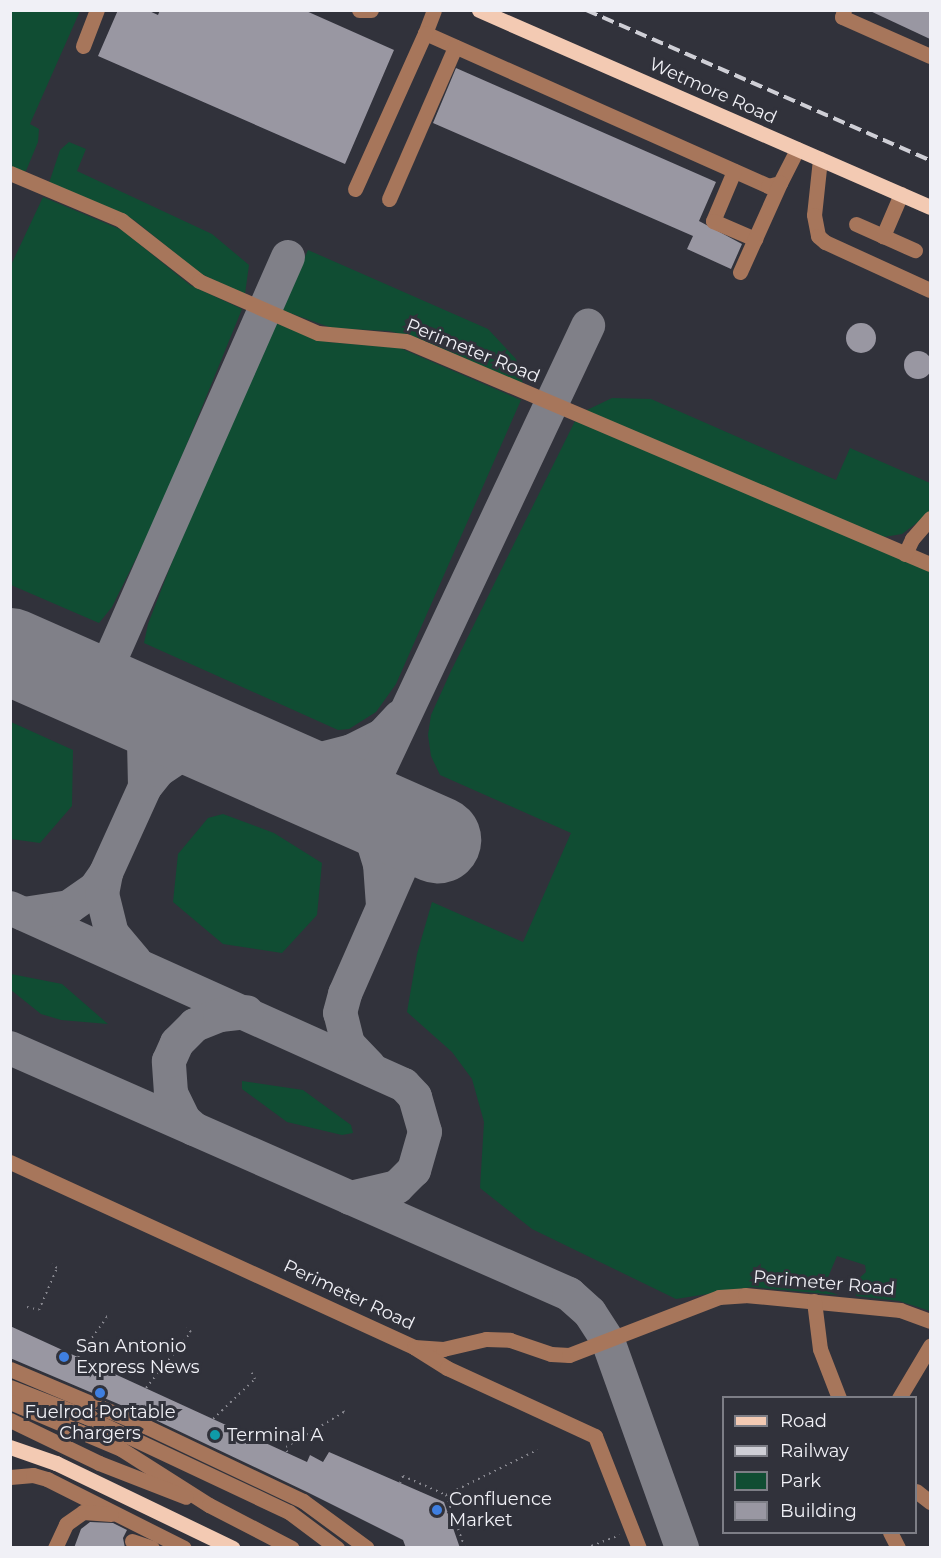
<!DOCTYPE html>
<style>
body{margin:0}
#map{position:relative;width:941px;height:1558px;overflow:hidden;background:#31323b;font-family:Montserrat,sans-serif}
div>[style]{position:absolute}
[style*='--x']{left:calc(var(--x)*1px);top:calc(var(--y)*1px);width:calc(var(--w)*1px);rotate:calc(var(--a)*1deg)}
.green>*{inset:0;background:#104d33}
.taxiway>*{height:34px;margin:-17px;padding:0 17px;transform-origin:17px;border-radius:17px;background:#808088}
.runway>*{height:87px;margin:-43.5px;padding:0 43.5px;transform-origin:43.5px;border-radius:43.5px;background:#808088}
.building>*{inset:0;background:#9997a2}
.round{border-radius:50%}
.path>*{height:2px;margin-top:-1px;transform-origin:0;background:repeating-linear-gradient(90deg,#87878f 0 1.5px,transparent 0 6px)}
.minor>*{height:15px;margin:-7.5px;padding:0 7.5px;transform-origin:7.5px;border-radius:7.5px;background:#a7765b}
.major>*{height:15px;margin:-7.5px;padding:0 7.5px;transform-origin:7.5px;border-radius:7.5px;background:#f3cab3}
.rail>*{height:4px;margin-top:-2px;transform-origin:0;background:repeating-linear-gradient(90deg,#cfcfd6 0 12px,transparent 0 18px)}
.dots>*{width:16px;height:16px;translate:-50% -50%;box-sizing:border-box;border:3px solid #31323b;border-radius:50%}
span{translate:-50% -50%;white-space:nowrap;text-align:center;line-height:1.15;-webkit-text-stroke:6px #31323b;paint-order:stroke}
.street-label{font-size:18px;color:#f0f0f6}
.poi-label{font-size:18px;color:#f0f0f6}
.left{translate:0 -50%;text-align:left}
.frame{position:absolute;inset:0;border:12px solid #f0f0f6;pointer-events:none}
.legend{position:absolute;left:722px;top:1396px;width:195px;height:138px;box-sizing:border-box;background:#31323b;border:2px solid #7d7e86;margin:0;padding:8px 10px;list-style:none;font-size:18px;color:#f0f0f6}
.legend li{display:flex;align-items:center;gap:12px;height:30px}
.legend b{width:30px;border:2px solid #7d7e86}
</style>
<div id="map">
<div class="green">
<i style="clip-path:polygon(10px 11px,80px 11px,30px 124px,39px 129px,38px 142px,26px 171px,21px 171px,11px 166px)"></i>
<i style="clip-path:polygon(69px 142px,86px 149px,77px 171px,212px 234px,249px 265px,245px 294px,201px 274px,134px 220px,49px 183px,60px 150px)"></i>
<i style="clip-path:polygon(43px 197px,122px 230px,190px 285px,242px 309px,160px 510px,112px 607px,99px 623px,11px 585px,11px 265px)"></i>
<i style="clip-path:polygon(308px 250px,488px 329px,516px 359px,523px 384px,413px 337px,389px 331px,332px 328px,281px 310px)"></i>
<i style="clip-path:polygon(275px 323px,327px 342px,400px 348px,521px 400px,396px 684px,376px 712px,349px 729px,338px 730px,144px 643px,148px 624px,184px 531px)"></i>
<i style="clip-path:polygon(612px 398px,651px 399px,836px 480px,850px 448px,930px 483px,930px 513px,902px 534px,884px 537px,585px 411px)"></i>
<i style="clip-path:polygon(575px 421px,930px 571px,930px 1311px,899px 1301px,856px 1296px,854px 1283px,866px 1272px,865px 1265px,837px 1256px,823px 1289px,838px 1295px,752px 1287px,676px 1299px,532px 1229px,480px 1188px,484px 1122px,472px 1079px,452px 1052px,407px 1012px,417px 954px,432px 902px,523px 942px,571px 833px,440px 775px,431px 756px,428px 735px,431px 715px,451px 671px)"></i>
<i style="clip-path:polygon(11px 722px,73px 750px,72px 806px,40px 843px,11px 839px)"></i>
<i style="clip-path:polygon(223px 814px,274px 833px,322px 863px,317px 915px,282px 953px,223px 944px,173px 902px,178px 854px,208px 818px)"></i>
<i style="clip-path:polygon(11px 974px,62px 984px,108px 1024px,61px 1020px,41px 1014px,11px 990px)"></i>
<i style="clip-path:polygon(242px 1081px,303px 1090px,351px 1125px,353px 1133px,342px 1135px,287px 1122px,242px 1089px)"></i>
</div>
<div class="taxiway">
<i style="--x:50;--y:668;--w:37;--a:9"></i>
<i style="--x:87;--y:674;--w:13;--a:-23"></i>
<i style="--x:99;--y:669;--w:18;--a:-45"></i>
<i style="--x:112;--y:656;--w:436;--a:-66.2"></i>
<i style="--x:109;--y:694;--w:41;--a:47"></i>
<i style="--x:137;--y:724;--w:19;--a:69"></i>
<i style="--x:144;--y:742;--w:45;--a:88.7"></i>
<i style="--x:268;--y:764;--w:34;--a:0"></i>
<i style="--x:302;--y:764;--w:52;--a:-14.6"></i>
<i style="--x:352;--y:751;--w:34;--a:-27"></i>
<i style="--x:382;--y:736;--w:26;--a:-47"></i>
<i style="--x:340;--y:796;--w:25;--a:43"></i>
<i style="--x:358;--y:813;--w:26;--a:59"></i>
<i style="--x:371;--y:835;--w:30;--a:73"></i>
<i style="--x:380;--y:864;--w:42;--a:85.9"></i>
<i style="--x:362;--y:806;--w:531;--a:-64.79"></i>
<i style="--x:10;--y:908;--w:432;--a:24.2"></i>
<i style="--x:404;--y:1085;--w:16;--a:47"></i>
<i style="--x:415;--y:1097;--w:36;--a:74"></i>
<i style="--x:425;--y:1132;--w:40;--a:106"></i>
<i style="--x:414;--y:1170;--w:24;--a:135"></i>
<i style="--x:397;--y:1187;--w:48;--a:166.8"></i>
<i style="--x:24;--y:914;--w:46;--a:-8.8"></i>
<i style="--x:69;--y:907;--w:32;--a:-35"></i>
<i style="--x:95;--y:889;--w:19;--a:-55"></i>
<i style="--x:135;--y:961;--w:35;--a:-130"></i>
<i style="--x:112;--y:934;--w:41;--a:-104"></i>
<i style="--x:102;--y:894;--w:21;--a:-79"></i>
<i style="--x:106;--y:873;--w:94;--a:-65.6"></i>
<i style="--x:145;--y:787;--w:22;--a:-51"></i>
<i style="--x:159;--y:770;--w:22;--a:-34"></i>
<i style="--x:177;--y:758;--w:34;--a:-15"></i>
<i style="--x:210;--y:749;--w:25;--a:2"></i>
<i style="--x:10;--y:1048;--w:611;--a:23.75"></i>
<i style="--x:569;--y:1294;--w:28;--a:42"></i>
<i style="--x:590;--y:1313;--w:33;--a:57"></i>
<i style="--x:608;--y:1341;--w:220;--a:70.3"></i>
<i style="--x:369;--y:1066;--w:30;--a:-134"></i>
<i style="--x:348;--y:1044;--w:32;--a:-104"></i>
<i style="--x:340;--y:1013;--w:20;--a:-75"></i>
<i style="--x:345;--y:994;--w:179;--a:-66.3"></i>
<i style="--x:194;--y:1129;--w:13;--a:-138"></i>
<i style="--x:184;--y:1120;--w:30;--a:-116"></i>
<i style="--x:171;--y:1093;--w:32;--a:-94"></i>
<i style="--x:169;--y:1061;--w:20;--a:-66"></i>
<i style="--x:177;--y:1043;--w:25;--a:-45"></i>
<i style="--x:195;--y:1025;--w:27;--a:-22"></i>
<i style="--x:220;--y:1015;--w:27;--a:-6"></i>
</div>
<div class="runway">
<i style="--x:10;--y:651;--w:467;--a:23.8"></i>
</div>
<div class="building">
<i style="clip-path:polygon(118px 10px,147px 10px,158px 15px,160px 10px,304px 10px,394px 50px,345px 164px,98px 56px)"></i>
<i style="clip-path:polygon(868px 10px,930px 10px,930px 39px)"></i>
<i style="clip-path:polygon(456px 68px,716px 182px,699px 221px,742px 244px,731px 269px,687px 249px,693px 236px,433px 123px)"></i>
<i class="round" style="left:846px;top:323px;width:30px;height:30px"></i>
<i class="round" style="left:904px;top:351px;width:28px;height:28px"></i>
<i style="clip-path:polygon(10px 1326px,307px 1462px,310px 1455px,323px 1462px,329px 1452px,444px 1502px,460px 1548px,406px 1548px,403px 1540px,307px 1492px,149px 1417px,10px 1358px)"></i>
<i style="clip-path:polygon(90px 1522px,113px 1523px,127px 1530px,123px 1538px,125px 1548px,74px 1548px,81px 1529px)"></i>
</div>
<div class="path">
<i style="--x:27;--y:1307;--w:12;--a:14"></i>
<i style="--x:39;--y:1310;--w:46;--a:-66.8"></i>
<i style="--x:57;--y:1268;--w:6;--a:-141"></i>
<i style="--x:78;--y:1357;--w:49;--a:-54.1"></i>
<i style="--x:107;--y:1317;--w:4;--a:-146"></i>
<i style="--x:146;--y:1388;--w:72;--a:-51.2"></i>
<i style="--x:191;--y:1332;--w:6;--a:-135"></i>
<i style="--x:213;--y:1419;--w:58;--a:-43.6"></i>
<i style="--x:255;--y:1379;--w:7;--a:-117"></i>
<i style="--x:287;--y:1452;--w:5;--a:-101"></i>
<i style="--x:286;--y:1447;--w:68;--a:-31.1"></i>
<i style="--x:344;--y:1412;--w:4;--a:-117"></i>
<i style="--x:400;--y:1483;--w:8;--a:-67"></i>
<i style="--x:403;--y:1476;--w:47;--a:23.8"></i>
<i style="--x:446;--y:1495;--w:56;--a:70.3"></i>
<i style="--x:446;--y:1495;--w:102;--a:-26.3"></i>
<i style="--x:586;--y:1548;--w:36;--a:-21"></i>
</div>
<div class="minor">
<i style="--x:359;--y:10;--w:12;--a:0"></i>
<i style="--x:434;--y:10;--w:25;--a:111"></i>
<i style="--x:425;--y:33;--w:376;--a:24"></i>
<i style="--x:768;--y:186;--w:12;--a:-14"></i>
<i style="--x:780;--y:183;--w:38;--a:-63"></i>
<i style="--x:844;--y:10;--w:7;--a:106"></i>
<i style="--x:842;--y:17;--w:96;--a:23.9"></i>
<i style="--x:83;--y:46;--w:39;--a:-69"></i>
<i style="--x:820;--y:159;--w:56;--a:96.1"></i>
<i style="--x:814;--y:215;--w:21;--a:79"></i>
<i style="--x:818;--y:236;--w:9;--a:41"></i>
<i style="--x:825;--y:242;--w:115;--a:24.6"></i>
<i style="--x:734;--y:171;--w:54;--a:112.8"></i>
<i style="--x:713;--y:221;--w:46;--a:23.2"></i>
<i style="--x:10;--y:173;--w:121;--a:22.9"></i>
<i style="--x:121;--y:220;--w:99;--a:38"></i>
<i style="--x:199;--y:281;--w:130;--a:23.6"></i>
<i style="--x:318;--y:333;--w:88;--a:5.2"></i>
<i style="--x:406;--y:341;--w:569;--a:23.05"></i>
<i style="--x:355;--y:189;--w:171;--a:-65.8"></i>
<i style="--x:901;--y:194;--w:46;--a:113.2"></i>
<i style="--x:883;--y:236;--w:35;--a:24"></i>
<i style="--x:389;--y:199;--w:166;--a:-66.5"></i>
<i style="--x:856;--y:224;--w:30;--a:24"></i>
<i style="--x:740;--y:272;--w:98;--a:-65.8"></i>
<i style="--x:905;--y:554;--w:17;--a:-65"></i>
<i style="--x:912;--y:539;--w:28;--a:-49"></i>
<i style="--x:10;--y:1162;--w:444;--a:24.6"></i>
<i style="--x:414;--y:1347;--w:29;--a:4"></i>
<i style="--x:443;--y:1349;--w:44;--a:-13.1"></i>
<i style="--x:486;--y:1339;--w:24;--a:2"></i>
<i style="--x:510;--y:1340;--w:43;--a:18.9"></i>
<i style="--x:551;--y:1354;--w:18;--a:3"></i>
<i style="--x:569;--y:1355;--w:161;--a:-21.1"></i>
<i style="--x:719;--y:1297;--w:26;--a:-4"></i>
<i style="--x:745;--y:1295;--w:156;--a:5.5"></i>
<i style="--x:900;--y:1310;--w:32;--a:20"></i>
<i style="--x:814;--y:1301;--w:48;--a:82.9"></i>
<i style="--x:820;--y:1349;--w:53;--a:68.8"></i>
<i style="--x:415;--y:1348;--w:38;--a:32"></i>
<i style="--x:447;--y:1368;--w:163;--a:24.7"></i>
<i style="--x:595;--y:1436;--w:120;--a:68.6"></i>
<i style="--x:10;--y:1369;--w:147;--a:22.9"></i>
<i style="--x:145;--y:1426;--w:175;--a:25.4"></i>
<i style="--x:303;--y:1501;--w:79;--a:36.3"></i>
<i style="--x:10;--y:1387;--w:83;--a:21.3"></i>
<i style="--x:87;--y:1417;--w:223;--a:25.2"></i>
<i style="--x:289;--y:1512;--w:60;--a:36.9"></i>
<i style="--x:899;--y:1398;--w:61;--a:-59.2"></i>
<i style="--x:10;--y:1402;--w:121;--a:22.9"></i>
<i style="--x:121;--y:1449;--w:104;--a:32.5"></i>
<i style="--x:209;--y:1505;--w:93;--a:27.4"></i>
<i style="--x:10;--y:1420;--w:99;--a:25.8"></i>
<i style="--x:99;--y:1463;--w:93;--a:21.3"></i>
<i style="--x:10;--y:1477;--w:23;--a:-5"></i>
<i style="--x:33;--y:1475;--w:15;--a:16"></i>
<i style="--x:47;--y:1479;--w:153;--a:26.7"></i>
<i style="--x:916;--y:1491;--w:18;--a:38"></i>
<i style="--x:890;--y:1532;--w:18;--a:63"></i>
<i style="--x:132;--y:1541;--w:21;--a:19"></i>
<i style="--x:55;--y:1548;--w:26;--a:-65"></i>
<i style="--x:66;--y:1524;--w:21;--a:-35"></i>
<i style="--x:83;--y:1512;--w:28;--a:4"></i>
</div>
<div class="major">
<i style="--x:479;--y:10;--w:492;--a:23.6"></i>
<i style="--x:10;--y:1447;--w:49;--a:19.2"></i>
<i style="--x:56;--y:1463;--w:196;--a:25.7"></i>
</div>
<div class="rail">
<i style="--x:586;--y:10;--w:375;--a:23.6"></i>
</div>
<div class="dots">
<i style="left:64px;top:1357px;background:#3f7fe0"></i>
<i style="left:100px;top:1393px;background:#3f7fe0"></i>
<i style="left:215px;top:1435px;background:#0f9aa8"></i>
<i style="left:437px;top:1510px;background:#3f7fe0"></i>
</div>
<div class="street-label">
<span style="left:713px;top:91px;rotate:24deg">Wetmore Road</span>
<span style="left:473px;top:351px;rotate:22deg">Perimeter Road</span>
<span style="left:824px;top:1283px;rotate:5deg">Perimeter Road</span>
<span style="left:349px;top:1295px;rotate:25deg">Perimeter Road</span>
</div>
<div class="poi-label">
<span class="left" style="left:76px;top:1357px">San Antonio<br>Express News</span>
<span style="left:100px;top:1423px">Fuelrod Portable<br>Chargers</span>
<span class="left" style="left:227px;top:1435px">Terminal A</span>
<span class="left" style="left:449px;top:1510px">Confluence<br>Market</span>
</div>
<div class="frame"></div>
<ul class="legend">
<li><b style="height:8px;background:#f3cab3"></b>Road</li>
<li><b style="height:8px;background:#cfcfd6"></b>Railway</li>
<li><b style="height:16px;background:#104d33"></b>Park</li>
<li><b style="height:16px;background:#9997a2"></b>Building</li>
</ul>
</div>
